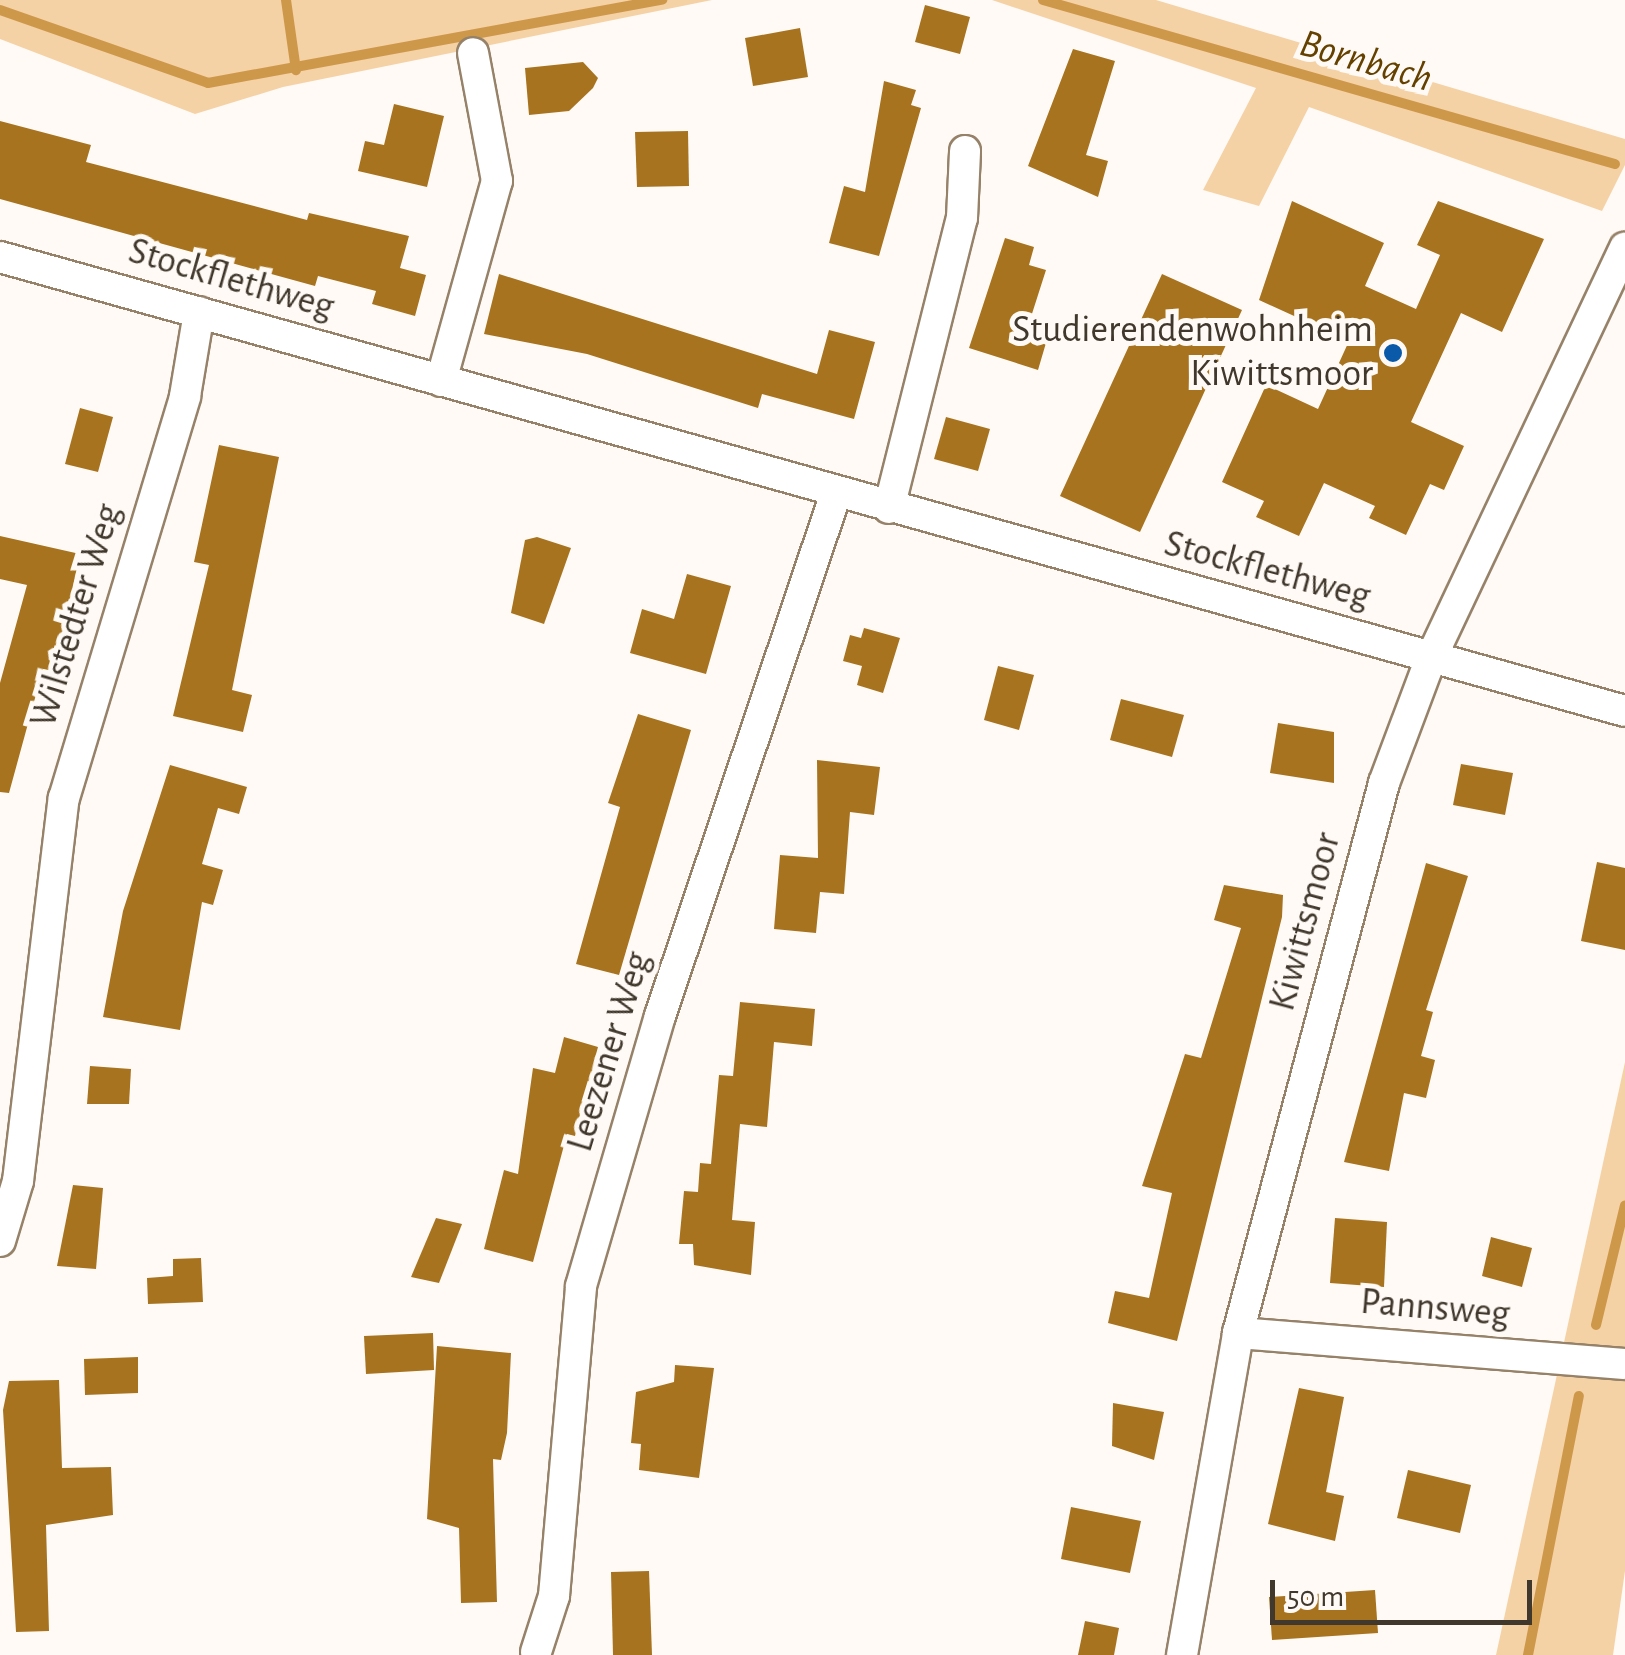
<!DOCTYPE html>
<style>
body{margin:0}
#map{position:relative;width:1625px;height:1655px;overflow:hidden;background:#fffaf5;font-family:"Alegreya Sans",sans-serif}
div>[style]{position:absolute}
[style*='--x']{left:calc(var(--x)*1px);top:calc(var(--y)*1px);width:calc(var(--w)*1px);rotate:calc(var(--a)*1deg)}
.green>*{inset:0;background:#f5d2a5}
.stream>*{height:10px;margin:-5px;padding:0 5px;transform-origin:5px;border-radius:5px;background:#ce984a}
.building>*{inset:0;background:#a7731f}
.roads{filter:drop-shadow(2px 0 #968269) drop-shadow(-2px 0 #968269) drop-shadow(0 2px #968269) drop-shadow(0 -2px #968269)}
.street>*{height:30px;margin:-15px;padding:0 15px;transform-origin:15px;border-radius:15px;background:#fff}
.dots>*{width:28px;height:28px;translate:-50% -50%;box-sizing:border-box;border:5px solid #fffaf5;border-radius:50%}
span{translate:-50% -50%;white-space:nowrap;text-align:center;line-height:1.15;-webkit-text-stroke:10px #fffaf5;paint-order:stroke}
.street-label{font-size:38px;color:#40382d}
.poi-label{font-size:38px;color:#40382d}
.right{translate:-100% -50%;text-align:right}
.water-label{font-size:40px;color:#654100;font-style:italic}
.scale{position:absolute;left:1270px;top:1580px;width:262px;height:45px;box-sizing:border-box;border:5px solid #40382d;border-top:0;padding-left:12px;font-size:30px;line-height:35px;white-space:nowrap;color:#40382d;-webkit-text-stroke:8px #fffaf5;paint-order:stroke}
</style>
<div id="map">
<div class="green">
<i style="clip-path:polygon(0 0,712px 0,283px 87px,195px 114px,0 39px)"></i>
<i style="clip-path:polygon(992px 0,1156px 0,1625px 139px,1625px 165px,1602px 211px,1309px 107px,1259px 206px,1203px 190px,1256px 88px)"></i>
<i style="clip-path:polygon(1625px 1062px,1625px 1571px,1613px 1655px,1496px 1655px)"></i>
</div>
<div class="stream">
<i style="--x:286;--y:0;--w:71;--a:81.9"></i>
<i style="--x:1043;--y:0;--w:595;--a:16"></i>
<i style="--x:0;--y:10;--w:220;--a:19.3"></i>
<i style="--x:208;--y:83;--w:462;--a:-10.4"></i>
<i style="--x:1596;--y:1325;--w:123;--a:-76.4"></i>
<i style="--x:1528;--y:1655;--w:264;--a:-78.9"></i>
</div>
<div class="building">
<i style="clip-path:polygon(925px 5px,970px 17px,960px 54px,915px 42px)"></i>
<i style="clip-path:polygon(800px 28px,808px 77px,753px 86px,745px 38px)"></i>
<i style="clip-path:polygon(1073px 49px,1115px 61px,1086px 155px,1108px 161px,1098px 197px,1028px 166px)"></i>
<i style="clip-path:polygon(583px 62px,598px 78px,593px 88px,569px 111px,529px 115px,525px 68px)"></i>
<i style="clip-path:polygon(884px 81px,916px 90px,911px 105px,921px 108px,879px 256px,829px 243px,844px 186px,865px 192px)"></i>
<i style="clip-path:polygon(394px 104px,444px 116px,427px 187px,358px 171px,365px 141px,384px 145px)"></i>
<i style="clip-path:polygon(0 121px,91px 145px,86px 162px,307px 220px,309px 213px,409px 236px,400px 268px,426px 275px,415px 316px,372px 304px,376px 291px,318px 276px,315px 286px,0 199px)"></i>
<i style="clip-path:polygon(688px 131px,689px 186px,637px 187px,635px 132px)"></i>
<i style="clip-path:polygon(1292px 201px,1384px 243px,1365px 286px,1416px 309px,1440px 255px,1417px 245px,1438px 201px,1544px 239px,1502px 332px,1461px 313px,1411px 422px,1464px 446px,1444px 490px,1430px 484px,1406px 535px,1369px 518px,1375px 506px,1324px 483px,1299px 536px,1256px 517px,1264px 501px,1222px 482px,1266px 385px,1318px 409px,1349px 341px,1259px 300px)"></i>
<i style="clip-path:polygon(1005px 238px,1034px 247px,1029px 265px,1046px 270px,1030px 320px,1051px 326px,1038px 370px,969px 348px)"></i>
<i style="clip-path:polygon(499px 274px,817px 374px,829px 330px,875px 342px,854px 419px,762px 394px,758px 408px,587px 354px,484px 334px)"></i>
<i style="clip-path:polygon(1162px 274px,1242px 310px,1140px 532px,1060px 496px)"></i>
<i style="clip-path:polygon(80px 408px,113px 417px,98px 472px,65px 464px)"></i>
<i style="clip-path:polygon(946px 417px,990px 429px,978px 471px,934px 459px)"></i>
<i style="clip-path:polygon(219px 445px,279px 457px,232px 690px,252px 695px,243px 732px,173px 716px,209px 565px,194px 562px)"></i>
<i style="clip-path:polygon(0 536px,80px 554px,54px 671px,43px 669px,9px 793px,0 792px,0 683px,27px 585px,0 579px)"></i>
<i style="clip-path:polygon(537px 537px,571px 548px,544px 624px,511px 613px,525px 540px)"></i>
<i style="clip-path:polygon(687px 574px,731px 586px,706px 674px,630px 653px,642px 609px,674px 619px)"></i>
<i style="clip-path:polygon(864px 628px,900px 638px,883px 693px,857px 685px,862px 666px,843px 661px,850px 635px,861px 638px)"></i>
<i style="clip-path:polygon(998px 666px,1034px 675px,1019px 730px,984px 720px)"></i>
<i style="clip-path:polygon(1121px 699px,1184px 715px,1172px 757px,1110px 740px)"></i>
<i style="clip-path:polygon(638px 714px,691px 730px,619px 975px,576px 964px,620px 807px,608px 803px)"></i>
<i style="clip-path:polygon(1278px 723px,1334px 732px,1334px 783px,1270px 773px)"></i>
<i style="clip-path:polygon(817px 760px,880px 767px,874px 815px,850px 812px,844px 894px,820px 892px,816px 933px,774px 929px,780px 855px,818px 858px)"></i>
<i style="clip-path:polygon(1461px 764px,1513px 773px,1505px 815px,1453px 805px)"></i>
<i style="clip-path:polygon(170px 765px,247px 787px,239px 814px,218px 808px,202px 864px,223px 870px,213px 905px,202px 902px,180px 1030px,103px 1017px,123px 911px)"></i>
<i style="clip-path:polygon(1597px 862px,1625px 868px,1625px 950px,1581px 941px)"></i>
<i style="clip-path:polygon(1426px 863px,1468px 876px,1426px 1010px,1433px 1012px,1421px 1056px,1435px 1060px,1426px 1098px,1404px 1093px,1389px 1171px,1344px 1162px)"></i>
<i style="clip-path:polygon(1224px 885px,1283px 895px,1282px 917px,1177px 1341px,1108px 1323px,1115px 1291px,1149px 1298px,1172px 1193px,1142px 1186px,1185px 1054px,1201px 1058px,1241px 928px,1214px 920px)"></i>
<i style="clip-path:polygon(740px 1002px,815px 1009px,812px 1046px,774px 1042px,767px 1127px,740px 1124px,732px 1220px,755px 1222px,751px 1275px,694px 1265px,693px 1244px,679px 1244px,684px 1191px,698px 1192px,700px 1163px,711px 1164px,719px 1075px,733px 1076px)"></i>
<i style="clip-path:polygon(564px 1037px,598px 1047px,595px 1058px,606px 1060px,594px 1109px,582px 1106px,575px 1136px,567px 1134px,533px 1262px,484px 1249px,504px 1170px,518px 1174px,533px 1068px,555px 1073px)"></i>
<i style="clip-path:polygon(90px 1066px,131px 1069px,129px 1104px,87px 1104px)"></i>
<i style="clip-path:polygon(73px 1185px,103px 1188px,96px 1269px,57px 1266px)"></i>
<i style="clip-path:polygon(436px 1218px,462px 1224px,439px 1283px,411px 1277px)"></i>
<i style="clip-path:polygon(1335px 1218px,1387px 1222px,1384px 1287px,1330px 1283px)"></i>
<i style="clip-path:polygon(1491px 1237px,1532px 1248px,1522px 1287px,1482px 1276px)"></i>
<i style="clip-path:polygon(201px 1258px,203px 1302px,148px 1304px,147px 1278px,173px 1276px,173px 1259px)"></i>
<i style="clip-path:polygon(433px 1333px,434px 1370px,366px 1374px,364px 1336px)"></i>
<i style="clip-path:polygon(437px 1346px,511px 1353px,507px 1433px,501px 1460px,493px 1459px,497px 1602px,461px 1603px,459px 1528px,427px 1519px)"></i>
<i style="clip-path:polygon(138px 1357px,138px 1393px,85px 1395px,84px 1359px)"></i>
<i style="clip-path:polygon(675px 1365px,714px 1368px,699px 1478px,639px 1470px,641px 1444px,631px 1443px,636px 1392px,674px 1382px)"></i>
<i style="clip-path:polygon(59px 1380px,62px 1468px,111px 1467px,113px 1515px,46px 1525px,49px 1631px,16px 1632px,3px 1410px,9px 1381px)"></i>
<i style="clip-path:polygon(1299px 1388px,1344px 1397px,1326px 1492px,1344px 1496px,1335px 1541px,1268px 1524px)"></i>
<i style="clip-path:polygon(1113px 1403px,1164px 1412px,1154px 1460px,1112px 1446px)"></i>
<i style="clip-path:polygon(1408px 1470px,1471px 1485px,1460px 1533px,1397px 1518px)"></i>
<i style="clip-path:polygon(1071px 1507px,1141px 1521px,1130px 1573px,1061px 1559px)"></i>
<i style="clip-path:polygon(649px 1571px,652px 1655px,613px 1655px,611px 1572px)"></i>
<i style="clip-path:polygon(1375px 1590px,1378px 1633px,1272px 1640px,1269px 1597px)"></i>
<i style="clip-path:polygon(1085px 1621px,1119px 1628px,1114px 1655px,1078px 1655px)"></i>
</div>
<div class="roads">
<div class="street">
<i style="--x:0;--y:257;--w:1687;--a:15.61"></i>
<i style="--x:441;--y:381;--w:208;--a:-74.4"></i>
<i style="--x:497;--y:181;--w:130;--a:-100.6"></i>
<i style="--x:889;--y:508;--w:299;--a:-75.9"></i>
<i style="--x:962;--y:218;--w:67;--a:-87.4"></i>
<i style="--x:0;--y:1241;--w:63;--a:-73.3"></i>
<i style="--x:18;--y:1181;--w:386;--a:-83.2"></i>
<i style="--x:64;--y:798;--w:420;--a:-73.2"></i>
<i style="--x:185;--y:396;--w:85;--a:-80.5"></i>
<i style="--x:1238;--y:1333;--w:388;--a:4.6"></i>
<i style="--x:536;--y:1652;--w:59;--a:-72.2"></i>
<i style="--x:554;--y:1596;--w:311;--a:-85"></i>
<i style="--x:581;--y:1286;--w:281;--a:-73.7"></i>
<i style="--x:660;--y:1016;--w:552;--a:-71.4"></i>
<i style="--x:1182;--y:1655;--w:327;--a:-80.1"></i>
<i style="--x:1238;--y:1333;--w:569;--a:-75.13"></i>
<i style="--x:1384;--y:783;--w:134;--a:-69.4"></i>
<i style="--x:1431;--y:658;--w:454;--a:-64.7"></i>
</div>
</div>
<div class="dots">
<i style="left:1393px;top:353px;background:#0a5aa9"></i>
</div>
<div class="street-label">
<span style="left:231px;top:280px;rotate:16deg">Stockflethweg</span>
<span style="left:1267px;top:571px;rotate:15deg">Stockflethweg</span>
<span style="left:77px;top:616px;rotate:-73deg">Wilstedter Weg</span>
<span style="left:1306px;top:922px;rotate:-75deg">Kiwittsmoor</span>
<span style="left:610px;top:1052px;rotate:-73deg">Leezener Weg</span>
<span style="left:1435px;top:1309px;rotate:5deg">Pannsweg</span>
</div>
<div class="poi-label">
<span class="right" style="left:1373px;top:353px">Studierendenwohnheim<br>Kiwittsmoor</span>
</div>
<div class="water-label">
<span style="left:1366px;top:61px;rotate:16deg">Bornbach</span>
</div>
<div class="scale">50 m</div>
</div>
